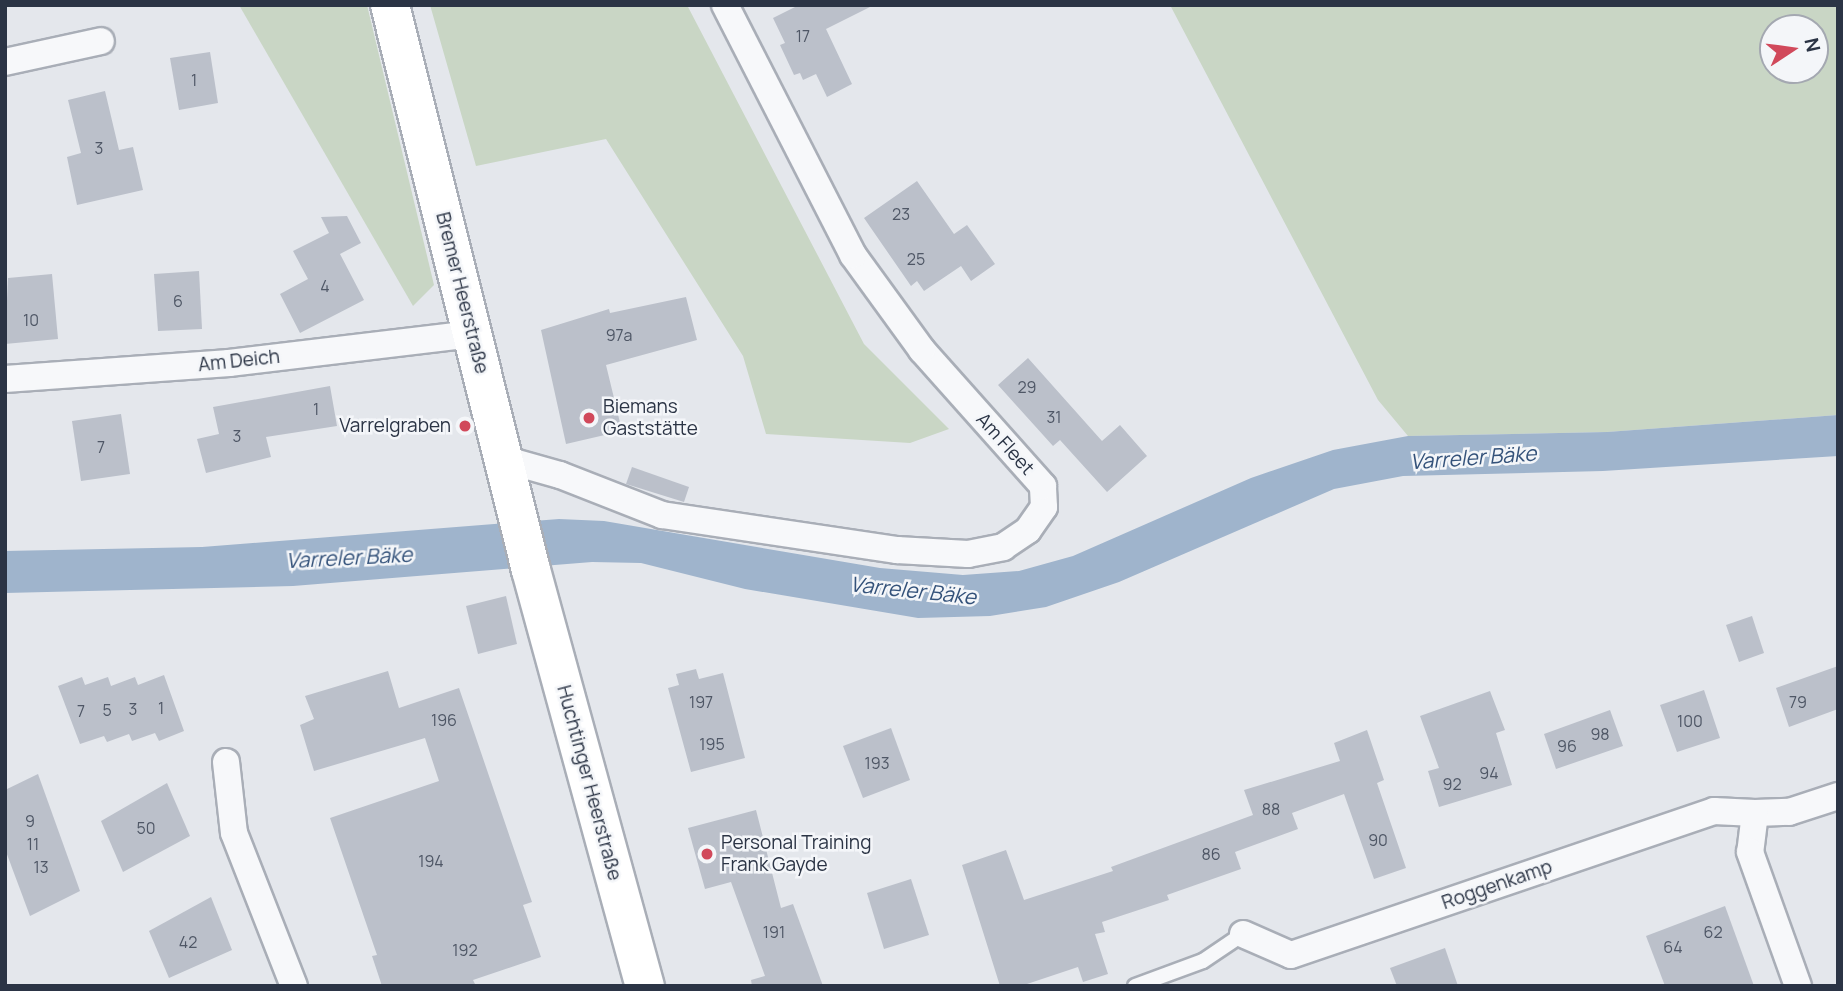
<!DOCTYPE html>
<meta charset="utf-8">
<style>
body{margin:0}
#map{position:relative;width:1843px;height:991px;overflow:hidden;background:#e4e7ec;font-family:Manrope,sans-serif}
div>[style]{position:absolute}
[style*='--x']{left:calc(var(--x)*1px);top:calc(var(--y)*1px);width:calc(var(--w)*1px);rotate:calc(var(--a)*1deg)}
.green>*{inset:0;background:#c9d6c5}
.water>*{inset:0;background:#9fb4cc}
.building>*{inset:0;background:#bbc0ca}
.roads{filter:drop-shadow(2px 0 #a9aeb7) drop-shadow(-2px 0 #a9aeb7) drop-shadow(0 2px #a9aeb7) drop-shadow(0 -2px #a9aeb7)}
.lane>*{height:14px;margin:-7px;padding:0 7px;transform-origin:7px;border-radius:7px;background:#f7f8fa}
.street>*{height:26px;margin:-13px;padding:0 13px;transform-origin:13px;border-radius:13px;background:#f7f8fa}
.secondary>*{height:38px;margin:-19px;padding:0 19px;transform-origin:19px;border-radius:19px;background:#fff}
.dots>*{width:19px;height:19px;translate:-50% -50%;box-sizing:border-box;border:4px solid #f4f6f9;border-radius:50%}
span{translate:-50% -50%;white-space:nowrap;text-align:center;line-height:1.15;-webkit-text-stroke:5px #f4f6f9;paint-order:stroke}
.number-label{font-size:16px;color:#4f5766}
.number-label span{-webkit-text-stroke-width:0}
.street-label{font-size:19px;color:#2b3445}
.poi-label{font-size:19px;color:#2b3445}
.left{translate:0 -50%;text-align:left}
.right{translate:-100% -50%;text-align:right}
.water-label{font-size:21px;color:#34527a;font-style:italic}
.frame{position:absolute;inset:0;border:7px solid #2b3445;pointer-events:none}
.north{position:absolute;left:1759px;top:14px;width:70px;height:70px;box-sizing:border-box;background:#f4f6f9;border:2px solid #a4a8b1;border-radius:50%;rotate:77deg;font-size:19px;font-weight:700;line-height:28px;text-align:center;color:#2b3445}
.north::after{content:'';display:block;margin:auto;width:24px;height:32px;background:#d1495b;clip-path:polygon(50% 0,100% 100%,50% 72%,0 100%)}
</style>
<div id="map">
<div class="green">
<i style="clip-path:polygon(239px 5px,367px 5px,434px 285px,413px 306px)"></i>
<i style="clip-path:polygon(430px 5px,687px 5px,864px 344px,949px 429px,910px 443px,766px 434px,743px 356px,606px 139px,476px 166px)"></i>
<i style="clip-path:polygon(evenodd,1170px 5px,1838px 5px,1838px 415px,1607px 432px,1408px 436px,1378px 400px,1170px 5px,1773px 28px,1815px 28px,1815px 70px,1773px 70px,1773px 28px)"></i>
</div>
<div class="water">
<i style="clip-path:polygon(1838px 415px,1838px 456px,1603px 471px,1403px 476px,1334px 489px,1119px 582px,1046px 607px,990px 616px,918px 618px,745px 589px,641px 563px,592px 562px,293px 586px,5px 593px,5px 551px,202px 547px,559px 519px,604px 521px,880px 568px,963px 575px,1019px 571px,1073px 556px,1251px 478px,1333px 450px,1408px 436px,1607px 432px)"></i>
</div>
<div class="building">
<i style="clip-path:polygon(799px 5px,874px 5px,826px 29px,852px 84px,827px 97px,816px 74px,803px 80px,800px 73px,794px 75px,780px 45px,785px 43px,773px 18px)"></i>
<i style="clip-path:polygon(210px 52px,218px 103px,179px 110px,170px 58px)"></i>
<i style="clip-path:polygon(105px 91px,119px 150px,133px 147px,143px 190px,77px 205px,67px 157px,81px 153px,68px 100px)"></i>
<i style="clip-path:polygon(917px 181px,954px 234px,967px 225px,995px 264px,971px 281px,961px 266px,924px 291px,917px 281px,911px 286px,864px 218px)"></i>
<i style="clip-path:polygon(347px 216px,361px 243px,340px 254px,364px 300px,300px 333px,280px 294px,308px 279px,293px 251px,329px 233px,321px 217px)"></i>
<i style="clip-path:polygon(199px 271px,202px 329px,158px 331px,154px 274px)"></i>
<i style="clip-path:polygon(52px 274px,58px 339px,5px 344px,8px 278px)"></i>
<i style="clip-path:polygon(686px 297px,697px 340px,606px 365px,622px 431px,566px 444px,541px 330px,609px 309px,610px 313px)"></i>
<i style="clip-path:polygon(1028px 358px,1102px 441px,1120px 425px,1147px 456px,1107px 492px,1060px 440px,1053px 446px,998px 385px)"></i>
<i style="clip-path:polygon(330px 386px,337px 426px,266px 437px,271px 457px,206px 473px,197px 439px,219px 434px,213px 407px)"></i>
<i style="clip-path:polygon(121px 414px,130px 474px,81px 481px,72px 421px)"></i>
<i style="clip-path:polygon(632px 467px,689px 487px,684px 502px,626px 484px)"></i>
<i style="clip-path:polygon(506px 596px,517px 644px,478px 654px,466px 606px)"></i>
<i style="clip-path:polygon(1752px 616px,1764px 653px,1739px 662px,1726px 625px)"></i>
<i style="clip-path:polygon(1838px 666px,1838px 709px,1789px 727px,1776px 688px)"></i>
<i style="clip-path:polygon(696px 669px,699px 679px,723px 673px,745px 758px,691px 772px,668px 688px,679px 685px,676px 674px)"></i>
<i style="clip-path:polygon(388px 671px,399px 708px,459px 688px,532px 902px,523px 905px,541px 957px,473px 980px,476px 986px,382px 986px,372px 956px,377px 955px,330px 818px,439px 781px,425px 738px,314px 771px,300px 725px,314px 719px,305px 696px)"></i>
<i style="clip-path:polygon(164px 675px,184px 731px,159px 741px,155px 733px,132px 741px,129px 734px,107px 742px,104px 736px,80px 744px,58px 686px,82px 677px,85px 685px,108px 677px,111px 686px,135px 677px,138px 685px)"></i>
<i style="clip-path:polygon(1704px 690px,1720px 738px,1677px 752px,1660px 705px)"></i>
<i style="clip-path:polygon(1490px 691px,1505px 730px,1496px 733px,1512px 785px,1439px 807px,1428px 771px,1439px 768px,1420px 716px)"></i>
<i style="clip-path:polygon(1610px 710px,1623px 746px,1556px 769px,1544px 734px)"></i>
<i style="clip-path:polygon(891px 728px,910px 780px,863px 798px,843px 746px)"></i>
<i style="clip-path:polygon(1367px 730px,1384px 780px,1377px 783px,1406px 868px,1374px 879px,1344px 794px,1292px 813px,1298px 829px,1235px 852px,1241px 869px,1167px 895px,1169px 900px,1102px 922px,1105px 932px,1095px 934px,1108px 974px,1083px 982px,1078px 967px,1021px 986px,1000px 986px,962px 865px,1006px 850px,1024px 900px,1113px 871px,1111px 867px,1253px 815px,1244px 790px,1340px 761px,1334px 743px)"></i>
<i style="clip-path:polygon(38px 774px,80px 891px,30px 916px,5px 849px,5px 790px)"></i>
<i style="clip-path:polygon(167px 783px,190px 836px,123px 872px,101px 821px)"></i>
<i style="clip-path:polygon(756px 810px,781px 908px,793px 904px,823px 986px,752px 986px,751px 980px,765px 976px,731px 882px,705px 889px,688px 828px)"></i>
<i style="clip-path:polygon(911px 879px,929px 935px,884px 949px,867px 893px)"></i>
<i style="clip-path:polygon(211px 897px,232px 950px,169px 978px,149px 931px)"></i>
<i style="clip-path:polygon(1725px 906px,1754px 986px,1665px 986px,1646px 936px)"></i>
<i style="clip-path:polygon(1445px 948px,1458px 986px,1397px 986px,1390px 968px)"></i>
</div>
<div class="roads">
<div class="lane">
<i style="--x:1135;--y:986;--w:72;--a:-20.2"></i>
<i style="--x:1203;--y:961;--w:48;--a:-34"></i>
</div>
<div class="street">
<i style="--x:5;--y:62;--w:98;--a:-12.3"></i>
<i style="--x:5;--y:379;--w:225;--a:-4.1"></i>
<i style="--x:229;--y:363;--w:245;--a:-6.8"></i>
<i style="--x:503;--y:459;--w:59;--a:15.7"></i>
<i style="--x:560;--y:475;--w:110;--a:21.4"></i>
<i style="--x:662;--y:515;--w:238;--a:8.5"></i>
<i style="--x:897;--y:550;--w:71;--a:3.2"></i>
<i style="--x:968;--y:554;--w:36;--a:-11"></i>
<i style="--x:1003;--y:547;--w:30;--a:-34"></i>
<i style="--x:1028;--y:530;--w:28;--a:-55"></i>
<i style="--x:1044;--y:507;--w:21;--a:-93"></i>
<i style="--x:1043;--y:486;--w:182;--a:-131.7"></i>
<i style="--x:922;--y:350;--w:117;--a:-126"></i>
<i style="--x:853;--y:255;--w:281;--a:-117.1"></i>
<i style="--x:226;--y:762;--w:71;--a:83.6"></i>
<i style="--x:234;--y:833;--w:164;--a:68.6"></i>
<i style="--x:1755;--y:813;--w:34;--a:-2"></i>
<i style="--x:1789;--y:812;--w:52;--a:-18.1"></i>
<i style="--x:1243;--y:934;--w:52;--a:23.6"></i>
<i style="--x:1291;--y:955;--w:447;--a:-18.8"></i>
<i style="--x:1714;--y:811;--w:41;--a:2.8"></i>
<i style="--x:1755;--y:813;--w:39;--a:97"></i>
<i style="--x:1750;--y:852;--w:142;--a:70.3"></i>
</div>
<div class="secondary">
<i style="--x:390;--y:5;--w:582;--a:75.99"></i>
<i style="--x:531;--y:570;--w:431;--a:74.7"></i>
</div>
</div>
<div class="dots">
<i style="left:589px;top:418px;background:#d1495b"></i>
<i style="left:465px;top:426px;background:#d1495b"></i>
<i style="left:707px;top:854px;background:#d1495b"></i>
</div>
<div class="number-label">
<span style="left:803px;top:36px">17</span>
<span style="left:194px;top:80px">1</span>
<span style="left:99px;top:148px">3</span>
<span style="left:901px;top:214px">23</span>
<span style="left:916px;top:259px">25</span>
<span style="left:325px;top:286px">4</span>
<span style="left:178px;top:301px">6</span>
<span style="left:31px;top:320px">10</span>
<span style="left:619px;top:335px">97a</span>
<span style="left:1027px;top:387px">29</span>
<span style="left:316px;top:409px">1</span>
<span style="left:1054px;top:417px">31</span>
<span style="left:237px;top:436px">3</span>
<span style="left:101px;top:447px">7</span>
<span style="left:701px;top:702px">197</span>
<span style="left:1798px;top:702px">79</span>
<span style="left:161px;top:708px">1</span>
<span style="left:133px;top:709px">3</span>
<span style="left:107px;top:710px">5</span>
<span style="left:81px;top:711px">7</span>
<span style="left:444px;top:720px">196</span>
<span style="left:1690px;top:721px">100</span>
<span style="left:1600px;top:734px">98</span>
<span style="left:712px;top:744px">195</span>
<span style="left:1567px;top:746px">96</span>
<span style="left:877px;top:763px">193</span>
<span style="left:1489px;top:773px">94</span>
<span style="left:1452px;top:784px">92</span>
<span style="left:1271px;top:809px">88</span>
<span style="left:30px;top:821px">9</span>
<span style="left:146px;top:828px">50</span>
<span style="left:1378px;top:840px">90</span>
<span style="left:33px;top:844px">11</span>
<span style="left:1211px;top:854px">86</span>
<span style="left:431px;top:861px">194</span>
<span style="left:41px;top:867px">13</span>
<span style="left:774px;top:932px">191</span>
<span style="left:1713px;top:932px">62</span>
<span style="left:188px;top:942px">42</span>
<span style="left:1673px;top:947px">64</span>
<span style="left:465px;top:950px">192</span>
</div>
<div class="street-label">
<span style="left:462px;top:293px;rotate:76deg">Bremer Heerstraße</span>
<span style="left:239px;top:361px;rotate:-6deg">Am Deich</span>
<span style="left:1005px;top:444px;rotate:48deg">Am Fleet</span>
<span style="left:589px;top:783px;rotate:75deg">Huchtinger Heerstraße</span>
<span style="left:1497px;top:885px;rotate:-19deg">Roggenkamp</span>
</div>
<div class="poi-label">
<span class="left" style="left:603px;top:418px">Biemans<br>Gaststätte</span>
<span class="right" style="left:451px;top:426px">Varrelgraben</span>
<span class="left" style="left:721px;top:854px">Personal Training<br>Frank Gayde</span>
</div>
<div class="water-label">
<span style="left:1473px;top:457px;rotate:-4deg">Varreler Bäke</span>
<span style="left:349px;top:557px;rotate:-3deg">Varreler Bäke</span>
<span style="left:913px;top:590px;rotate:6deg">Varreler Bäke</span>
</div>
<div class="frame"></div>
<div class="north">N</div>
</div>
